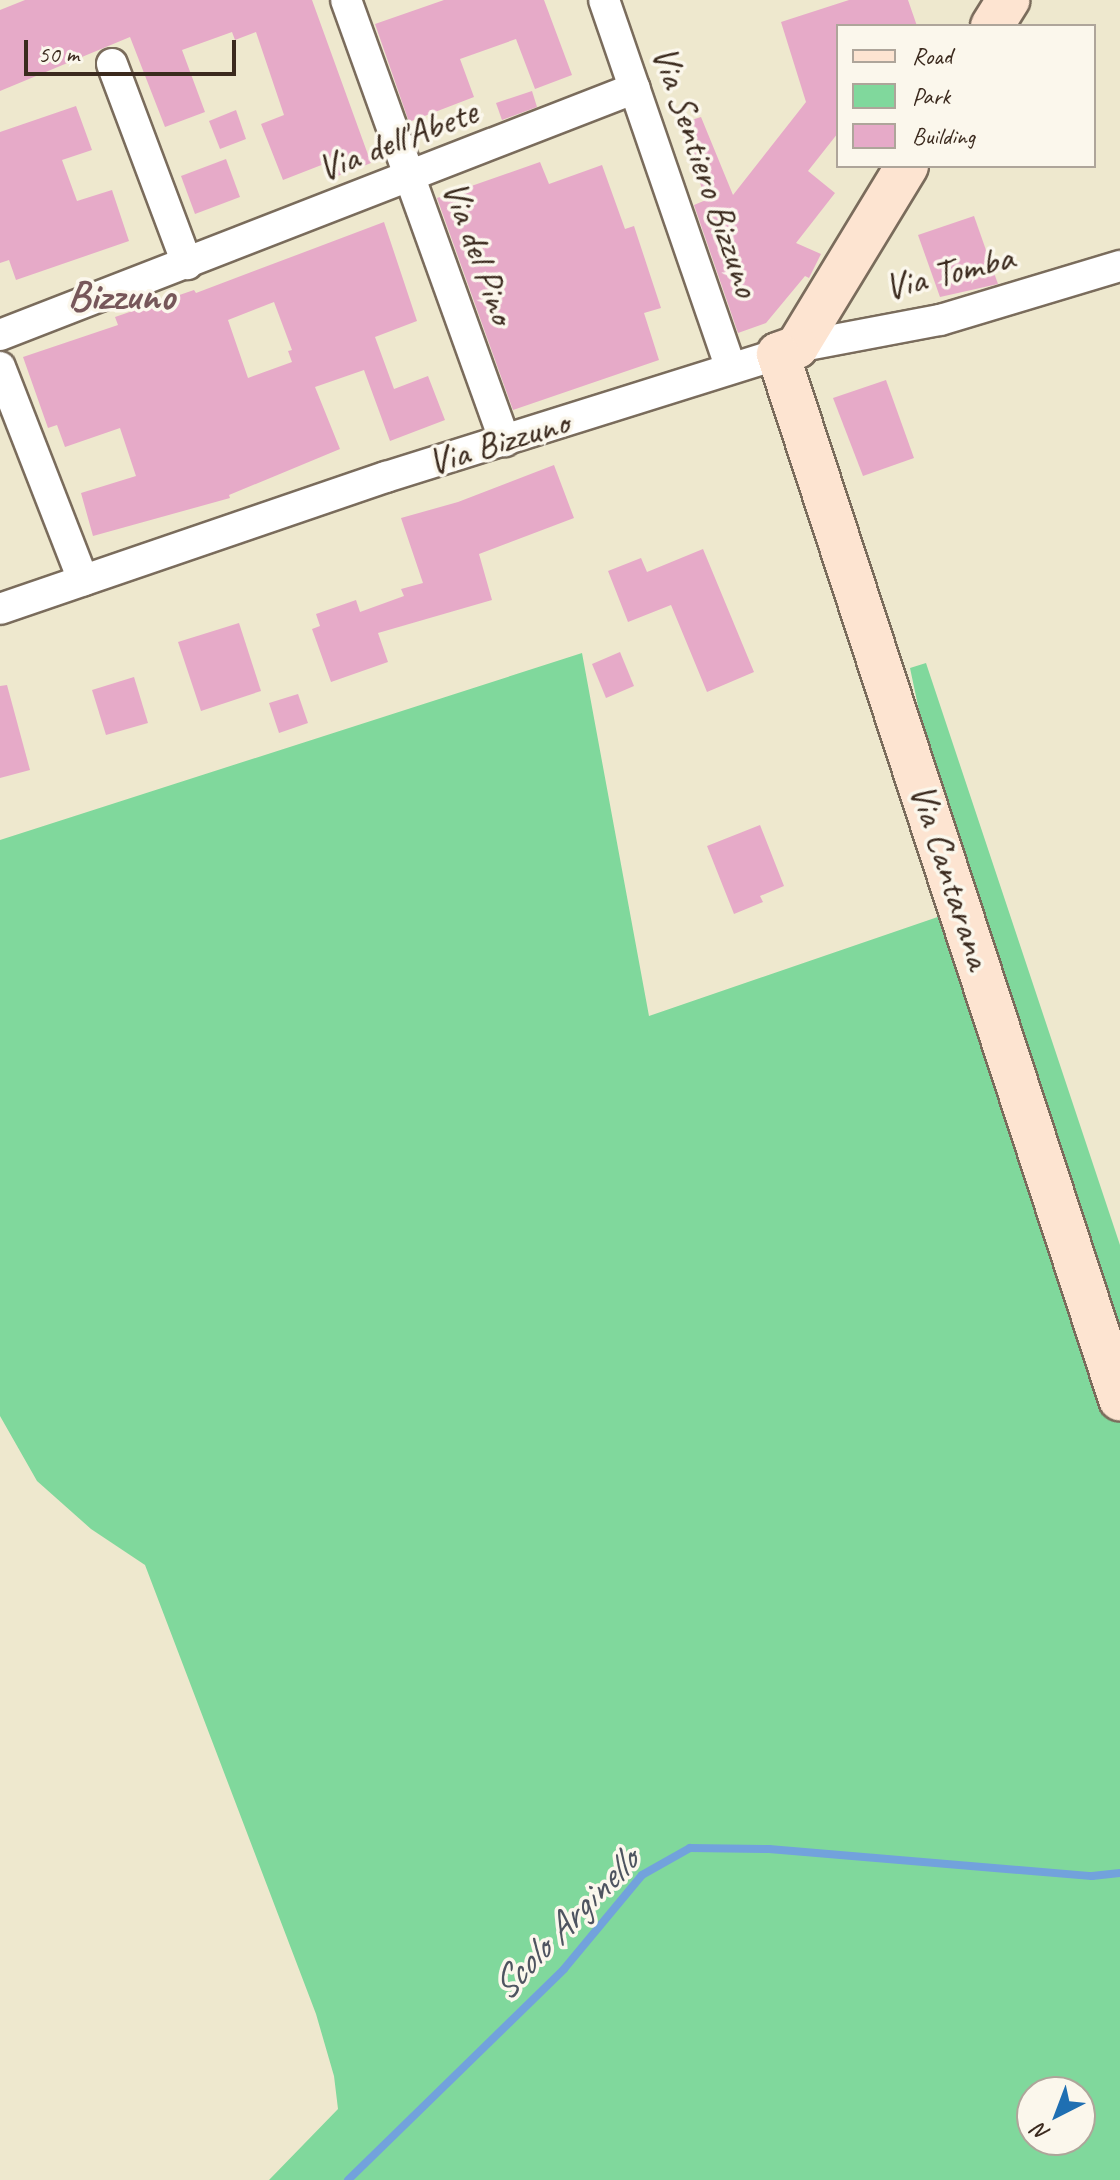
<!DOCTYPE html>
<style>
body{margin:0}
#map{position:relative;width:1120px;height:2180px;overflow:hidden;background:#eee8ce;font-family:Caveat,sans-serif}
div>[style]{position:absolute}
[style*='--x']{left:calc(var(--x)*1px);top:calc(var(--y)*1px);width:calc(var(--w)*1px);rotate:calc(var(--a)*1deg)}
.green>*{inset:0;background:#80d89c}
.stream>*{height:8px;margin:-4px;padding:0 4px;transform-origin:4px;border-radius:4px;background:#72a2dc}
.building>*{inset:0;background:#e6aac8}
.roads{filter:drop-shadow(2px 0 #7a6c5c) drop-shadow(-2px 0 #7a6c5c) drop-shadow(0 2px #7a6c5c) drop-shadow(0 -2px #7a6c5c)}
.street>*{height:30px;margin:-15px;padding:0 15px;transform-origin:15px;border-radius:15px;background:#fff}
.secondary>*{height:42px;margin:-21px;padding:0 21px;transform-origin:21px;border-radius:21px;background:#fde4d1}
span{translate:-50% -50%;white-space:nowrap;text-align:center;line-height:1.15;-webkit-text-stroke:7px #fbf7ec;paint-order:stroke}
.street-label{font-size:38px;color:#3b2a1e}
.water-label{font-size:40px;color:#4e5460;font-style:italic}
.quarter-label{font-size:42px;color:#77575a;font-weight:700}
.legend{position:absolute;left:836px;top:24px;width:260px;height:144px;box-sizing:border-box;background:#fbf7ec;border:2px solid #aea59a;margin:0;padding:10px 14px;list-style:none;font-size:24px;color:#3b2a1e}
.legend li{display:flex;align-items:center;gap:16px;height:40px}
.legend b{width:40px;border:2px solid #aea59a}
.north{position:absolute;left:1016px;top:2076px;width:80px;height:80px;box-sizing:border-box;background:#fbf7ec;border:2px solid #aea59a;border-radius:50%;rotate:222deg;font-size:22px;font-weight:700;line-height:32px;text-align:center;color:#3b2a1e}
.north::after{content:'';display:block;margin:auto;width:28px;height:36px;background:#1f6fb2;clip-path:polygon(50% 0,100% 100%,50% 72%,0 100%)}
.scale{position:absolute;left:24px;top:40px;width:212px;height:36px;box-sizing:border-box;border:4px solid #3b2a1e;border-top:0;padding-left:10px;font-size:24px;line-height:28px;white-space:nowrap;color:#3b2a1e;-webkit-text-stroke:6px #fbf7ec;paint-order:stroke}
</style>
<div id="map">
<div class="green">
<i style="clip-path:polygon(evenodd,582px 653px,649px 1016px,961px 909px,910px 668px,926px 663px,1120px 1245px,1120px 2180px,269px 2180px,338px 2109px,334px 2076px,316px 2014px,145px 1565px,91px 1529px,37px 1481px,0 1416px,0 840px,582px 653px,1032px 2092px,1080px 2092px,1080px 2140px,1032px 2140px,1032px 2092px)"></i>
</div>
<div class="stream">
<i style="--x:348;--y:2180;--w:302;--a:-44.3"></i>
<i style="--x:564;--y:1969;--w:122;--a:-50.3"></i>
<i style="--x:642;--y:1875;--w:55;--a:-29.4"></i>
<i style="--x:690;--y:1848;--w:79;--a:0.7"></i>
<i style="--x:769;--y:1849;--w:324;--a:4.8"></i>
<i style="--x:1092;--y:1876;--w:28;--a:-6"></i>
</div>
<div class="building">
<i style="clip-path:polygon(25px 0,312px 0,371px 163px,330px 179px,324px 164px,283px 180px,261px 124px,284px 115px,256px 32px,235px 40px,232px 32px,182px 50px,205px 112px,165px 127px,130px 37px,0 91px,0 10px)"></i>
<i style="clip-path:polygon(444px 0,544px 0,572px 75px,535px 89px,516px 39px,460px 59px,474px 97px,409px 122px,375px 24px)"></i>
<i style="clip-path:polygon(849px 0,908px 0,917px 26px,838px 26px,838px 133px,808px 171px,835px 193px,796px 243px,821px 254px,809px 278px,805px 276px,766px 323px,738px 333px,694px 205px,706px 200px,679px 124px,701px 117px,733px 195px,806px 102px,781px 22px)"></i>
<i style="clip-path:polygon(532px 91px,537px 107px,502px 120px,496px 103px)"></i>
<i style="clip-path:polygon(76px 106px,92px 150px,62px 160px,77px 201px,112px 190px,129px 241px,16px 280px,9px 260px,0 263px,0 132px)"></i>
<i style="clip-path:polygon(236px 110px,246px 139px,220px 149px,209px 121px)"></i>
<i style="clip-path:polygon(226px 159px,240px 197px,195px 214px,181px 176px)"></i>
<i style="clip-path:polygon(540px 162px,549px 184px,602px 165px,625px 229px,634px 226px,661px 308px,644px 313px,659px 360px,513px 410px,437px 198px)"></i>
<i style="clip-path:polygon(974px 216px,998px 284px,940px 297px,918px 235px)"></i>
<i style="clip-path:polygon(evenodd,384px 222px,417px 321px,375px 337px,394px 389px,428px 376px,445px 420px,390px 441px,364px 370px,315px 387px,340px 449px,229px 495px,230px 498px,93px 536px,81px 493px,136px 476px,120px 428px,65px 447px,57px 425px,48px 428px,23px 357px,118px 325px,115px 317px,194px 290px,196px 293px,384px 222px,274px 302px,292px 350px,288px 351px,292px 362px,248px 378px,228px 320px,274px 302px)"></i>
<i style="clip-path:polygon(886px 380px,914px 458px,863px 476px,833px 398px)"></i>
<i style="clip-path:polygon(554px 465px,574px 518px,479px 554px,492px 600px,378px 633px,388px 662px,331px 682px,312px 629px,320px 626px,316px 614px,356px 600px,360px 612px,404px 596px,401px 589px,423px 583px,401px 518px,458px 502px)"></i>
<i style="clip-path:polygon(703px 549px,754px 672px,707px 692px,671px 605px,628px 622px,608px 571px,641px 558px,647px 572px)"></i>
<i style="clip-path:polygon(239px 623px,261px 691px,201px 711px,178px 642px)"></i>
<i style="clip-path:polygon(620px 652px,634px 686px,606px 698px,592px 664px)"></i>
<i style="clip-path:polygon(134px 677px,148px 723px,106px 735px,92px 690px)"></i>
<i style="clip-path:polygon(7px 685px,30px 770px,0 778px,0 686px)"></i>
<i style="clip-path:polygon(298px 694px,308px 723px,279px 733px,269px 703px)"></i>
<i style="clip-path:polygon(760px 825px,784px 886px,760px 896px,763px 902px,734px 914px,707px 846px)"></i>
</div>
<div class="roads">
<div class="street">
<i style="--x:346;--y:0;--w:469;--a:70.2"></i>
<i style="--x:604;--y:0;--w:389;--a:71"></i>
<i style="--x:112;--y:64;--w:214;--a:69.4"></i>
<i style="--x:0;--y:335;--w:681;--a:-21.25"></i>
<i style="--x:797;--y:347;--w:146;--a:-10.7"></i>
<i style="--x:940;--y:320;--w:188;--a:-16.7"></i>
<i style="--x:0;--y:367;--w:229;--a:68.7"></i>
<i style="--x:0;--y:609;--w:408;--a:-18.9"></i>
<i style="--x:386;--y:477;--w:411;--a:-17.4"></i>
</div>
<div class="secondary">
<i style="--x:992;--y:26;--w:31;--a:-58"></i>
<i style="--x:907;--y:166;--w:212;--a:121.3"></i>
<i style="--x:797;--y:347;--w:20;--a:160"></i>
<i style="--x:778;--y:354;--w:1100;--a:71.88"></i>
</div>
</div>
<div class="street-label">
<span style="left:397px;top:140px;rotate:-21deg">Via dell'Abete</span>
<span style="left:706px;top:171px;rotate:71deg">Via Sentiero Bizzuno</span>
<span style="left:479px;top:252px;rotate:70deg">Via del Pino</span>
<span style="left:949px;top:272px;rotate:-14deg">Via Tomba</span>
<span style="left:498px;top:442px;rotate:-17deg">Via Bizzuno</span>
<span style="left:951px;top:876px;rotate:72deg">Via Cantarana</span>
</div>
<div class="water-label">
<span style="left:564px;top:1924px;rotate:-46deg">Scolo Arginello</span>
</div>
<div class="quarter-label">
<span style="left:121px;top:296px">Bizzuno</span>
</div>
<ul class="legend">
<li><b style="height:10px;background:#fde4d1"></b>Road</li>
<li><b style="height:22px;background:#80d89c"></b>Park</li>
<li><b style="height:22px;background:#e6aac8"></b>Building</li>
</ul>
<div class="north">N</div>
<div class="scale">50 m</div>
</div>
